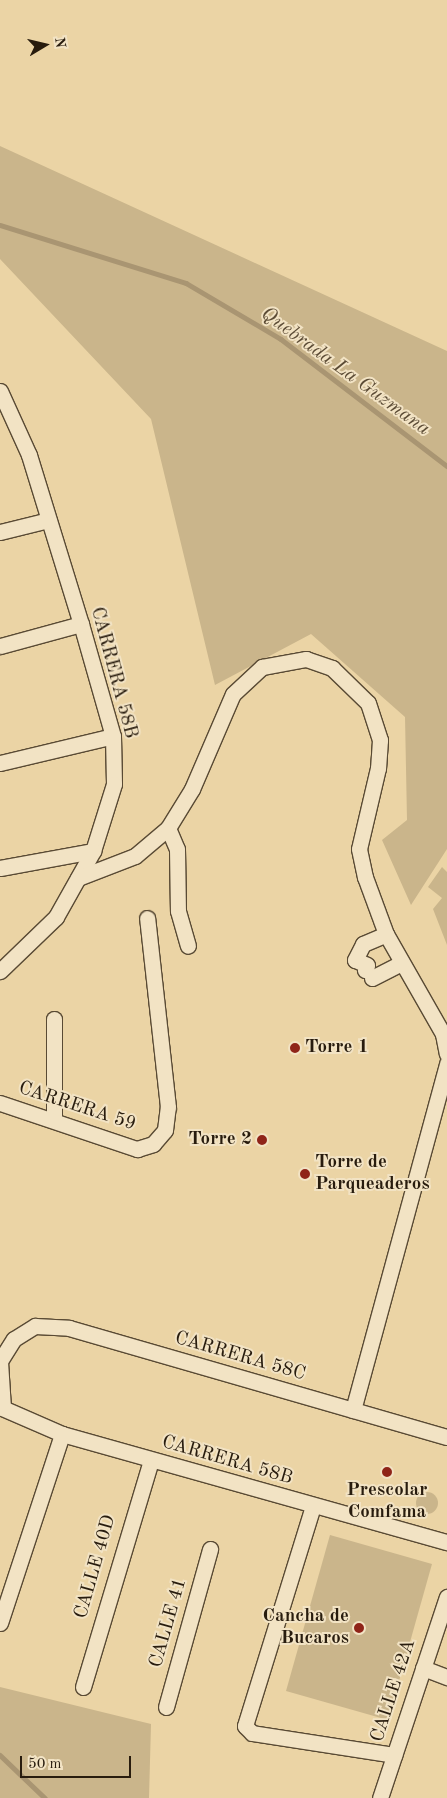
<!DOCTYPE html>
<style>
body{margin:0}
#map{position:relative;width:447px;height:1798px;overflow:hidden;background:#ebd4a5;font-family:"Old Standard TT",serif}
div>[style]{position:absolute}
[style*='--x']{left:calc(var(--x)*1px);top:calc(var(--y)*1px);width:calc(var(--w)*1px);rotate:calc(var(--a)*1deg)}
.green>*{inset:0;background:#cab58b}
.round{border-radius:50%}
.stream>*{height:4.5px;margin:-2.25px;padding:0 2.25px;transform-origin:2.25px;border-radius:2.25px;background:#a99572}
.roads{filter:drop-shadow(1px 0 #594a34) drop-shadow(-1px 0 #594a34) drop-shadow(0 1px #594a34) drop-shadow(0 -1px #594a34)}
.minor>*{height:15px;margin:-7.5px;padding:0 7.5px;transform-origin:7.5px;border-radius:7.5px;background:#f2e3c4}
.dots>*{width:14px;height:14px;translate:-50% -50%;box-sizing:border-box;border:2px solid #f2e3c4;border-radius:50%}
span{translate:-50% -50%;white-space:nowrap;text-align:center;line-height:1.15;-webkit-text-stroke:4px #f2e3c4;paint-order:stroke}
.street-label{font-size:19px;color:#281c0e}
.poi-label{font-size:19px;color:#281c0e;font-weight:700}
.left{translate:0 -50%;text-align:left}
.right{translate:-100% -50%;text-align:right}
.water-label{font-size:20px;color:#5c4c36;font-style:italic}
.north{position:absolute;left:20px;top:20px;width:50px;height:50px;-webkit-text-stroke:4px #f2e3c4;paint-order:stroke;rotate:81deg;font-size:14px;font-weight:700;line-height:20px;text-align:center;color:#281c0e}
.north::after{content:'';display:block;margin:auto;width:18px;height:22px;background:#281c0e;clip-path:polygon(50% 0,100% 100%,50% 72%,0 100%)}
.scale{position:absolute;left:20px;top:1756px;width:111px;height:22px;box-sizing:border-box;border:2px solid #281c0e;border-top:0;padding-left:6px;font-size:15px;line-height:18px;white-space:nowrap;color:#281c0e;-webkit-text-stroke:4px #f2e3c4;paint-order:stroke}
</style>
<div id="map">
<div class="green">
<i style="clip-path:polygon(0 146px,447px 351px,447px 849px,411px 905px,382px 840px,407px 820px,405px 717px,311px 634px,215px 685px,151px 419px,0 259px)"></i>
<i style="clip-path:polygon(442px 867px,447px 872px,447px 945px,433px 909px,442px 898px,428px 887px)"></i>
<i class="round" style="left:416px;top:1492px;width:22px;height:22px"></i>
<i style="clip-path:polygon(330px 1535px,432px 1564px,388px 1720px,286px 1691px)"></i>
<i style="clip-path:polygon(0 1687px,151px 1724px,149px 1798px,0 1798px)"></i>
</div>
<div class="stream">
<i style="--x:0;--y:225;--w:195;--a:17.3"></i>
<i style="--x:186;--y:283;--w:110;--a:30.5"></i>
<i style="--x:281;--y:339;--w:209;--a:37.4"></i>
<i style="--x:0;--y:1755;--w:62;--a:43.7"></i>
</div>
<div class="roads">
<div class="minor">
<i style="--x:0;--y:391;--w:70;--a:65.6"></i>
<i style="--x:29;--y:455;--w:177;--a:72.9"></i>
<i style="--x:81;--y:624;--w:116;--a:74.1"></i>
<i style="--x:113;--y:736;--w:48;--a:88.8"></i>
<i style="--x:114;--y:784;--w:70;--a:107.4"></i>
<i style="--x:93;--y:851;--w:76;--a:119.3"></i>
<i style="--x:56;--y:917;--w:78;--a:136"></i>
<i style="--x:0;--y:532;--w:50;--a:-13.8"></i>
<i style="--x:0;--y:646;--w:84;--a:-15.2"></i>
<i style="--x:0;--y:763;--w:116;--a:-13.4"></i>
<i style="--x:168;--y:828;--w:23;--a:67"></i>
<i style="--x:177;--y:849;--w:62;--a:89.1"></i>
<i style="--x:178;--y:911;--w:36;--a:74"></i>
<i style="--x:0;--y:868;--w:95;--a:-10.4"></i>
<i style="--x:78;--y:878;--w:61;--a:-21.1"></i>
<i style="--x:135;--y:856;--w:43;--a:-40.3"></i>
<i style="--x:168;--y:828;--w:46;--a:-58.4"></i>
<i style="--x:192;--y:789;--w:103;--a:-66.7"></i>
<i style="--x:233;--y:694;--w:40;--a:-43"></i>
<i style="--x:262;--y:667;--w:45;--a:-10.3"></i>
<i style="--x:306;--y:659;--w:28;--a:19"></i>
<i style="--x:332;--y:668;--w:50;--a:44.2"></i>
<i style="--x:368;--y:703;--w:39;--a:72"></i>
<i style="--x:380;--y:740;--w:28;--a:94"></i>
<i style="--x:378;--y:768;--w:83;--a:103.2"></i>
<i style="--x:359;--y:849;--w:29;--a:78"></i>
<i style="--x:365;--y:877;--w:61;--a:69.8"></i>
<i style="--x:386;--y:934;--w:115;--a:60.3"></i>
<i style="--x:443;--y:1034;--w:20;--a:79"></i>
<i style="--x:365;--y:970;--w:5;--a:-68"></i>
<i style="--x:367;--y:965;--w:13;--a:-157"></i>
<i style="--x:355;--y:960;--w:18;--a:-63"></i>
<i style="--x:363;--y:944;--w:25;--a:-23"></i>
<i style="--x:372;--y:978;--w:33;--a:-27"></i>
<i style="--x:54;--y:1019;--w:101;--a:90"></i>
<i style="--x:0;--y:1103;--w:145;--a:18.6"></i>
<i style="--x:137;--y:1149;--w:17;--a:-17"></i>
<i style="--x:153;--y:1144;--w:18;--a:-49"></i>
<i style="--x:165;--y:1130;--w:23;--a:-83"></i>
<i style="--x:168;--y:1107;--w:190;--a:-96.3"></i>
<i style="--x:0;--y:1407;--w:68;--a:23.5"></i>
<i style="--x:62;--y:1434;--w:400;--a:15.7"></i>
<i style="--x:3;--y:1408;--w:47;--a:-93.7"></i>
<i style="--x:0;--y:1361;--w:26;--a:-58"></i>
<i style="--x:14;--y:1339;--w:25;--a:-32"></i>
<i style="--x:35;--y:1326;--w:34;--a:3"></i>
<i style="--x:69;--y:1328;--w:393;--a:16.1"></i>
<i style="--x:353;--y:1410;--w:360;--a:-74.8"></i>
<i style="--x:313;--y:1506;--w:230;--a:107.2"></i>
<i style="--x:245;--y:1726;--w:10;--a:45"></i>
<i style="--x:252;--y:1733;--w:144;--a:8.8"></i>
<i style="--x:0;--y:1623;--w:199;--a:-71.8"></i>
<i style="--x:423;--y:1668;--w:26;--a:21"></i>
<i style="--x:83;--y:1687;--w:237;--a:-73.3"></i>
<i style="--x:166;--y:1707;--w:164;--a:-74.4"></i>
<i style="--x:380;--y:1798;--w:212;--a:-71.6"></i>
</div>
</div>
<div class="dots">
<i style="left:295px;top:1048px;background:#8f2418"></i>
<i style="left:262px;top:1140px;background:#8f2418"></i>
<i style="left:305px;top:1174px;background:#8f2418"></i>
<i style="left:387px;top:1472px;background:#8f2418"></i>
<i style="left:359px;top:1628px;background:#8f2418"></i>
</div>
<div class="street-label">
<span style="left:113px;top:673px;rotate:75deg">CARRERA 58B</span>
<span style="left:77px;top:1107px;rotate:18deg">CARRERA 59</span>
<span style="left:240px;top:1357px;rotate:16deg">CARRERA 58C</span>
<span style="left:227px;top:1461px;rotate:16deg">CARRERA 58B</span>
<span style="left:96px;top:1567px;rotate:-74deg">CALLE 40D</span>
<span style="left:169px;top:1623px;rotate:-74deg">CALLE 41</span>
<span style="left:394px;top:1691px;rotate:-72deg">CALLE 42A</span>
</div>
<div class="poi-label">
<span class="left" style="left:305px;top:1048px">Torre 1</span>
<span class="right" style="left:252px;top:1140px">Torre 2</span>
<span class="left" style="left:315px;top:1174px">Torre de<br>Parqueaderos</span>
<span style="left:387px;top:1502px">Prescolar<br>Comfama</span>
<span class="right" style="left:349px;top:1628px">Cancha de<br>Bucaros</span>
</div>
<div class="water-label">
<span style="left:345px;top:372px;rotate:36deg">Quebrada La Guzmana</span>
</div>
<div class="north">N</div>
<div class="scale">50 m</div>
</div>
